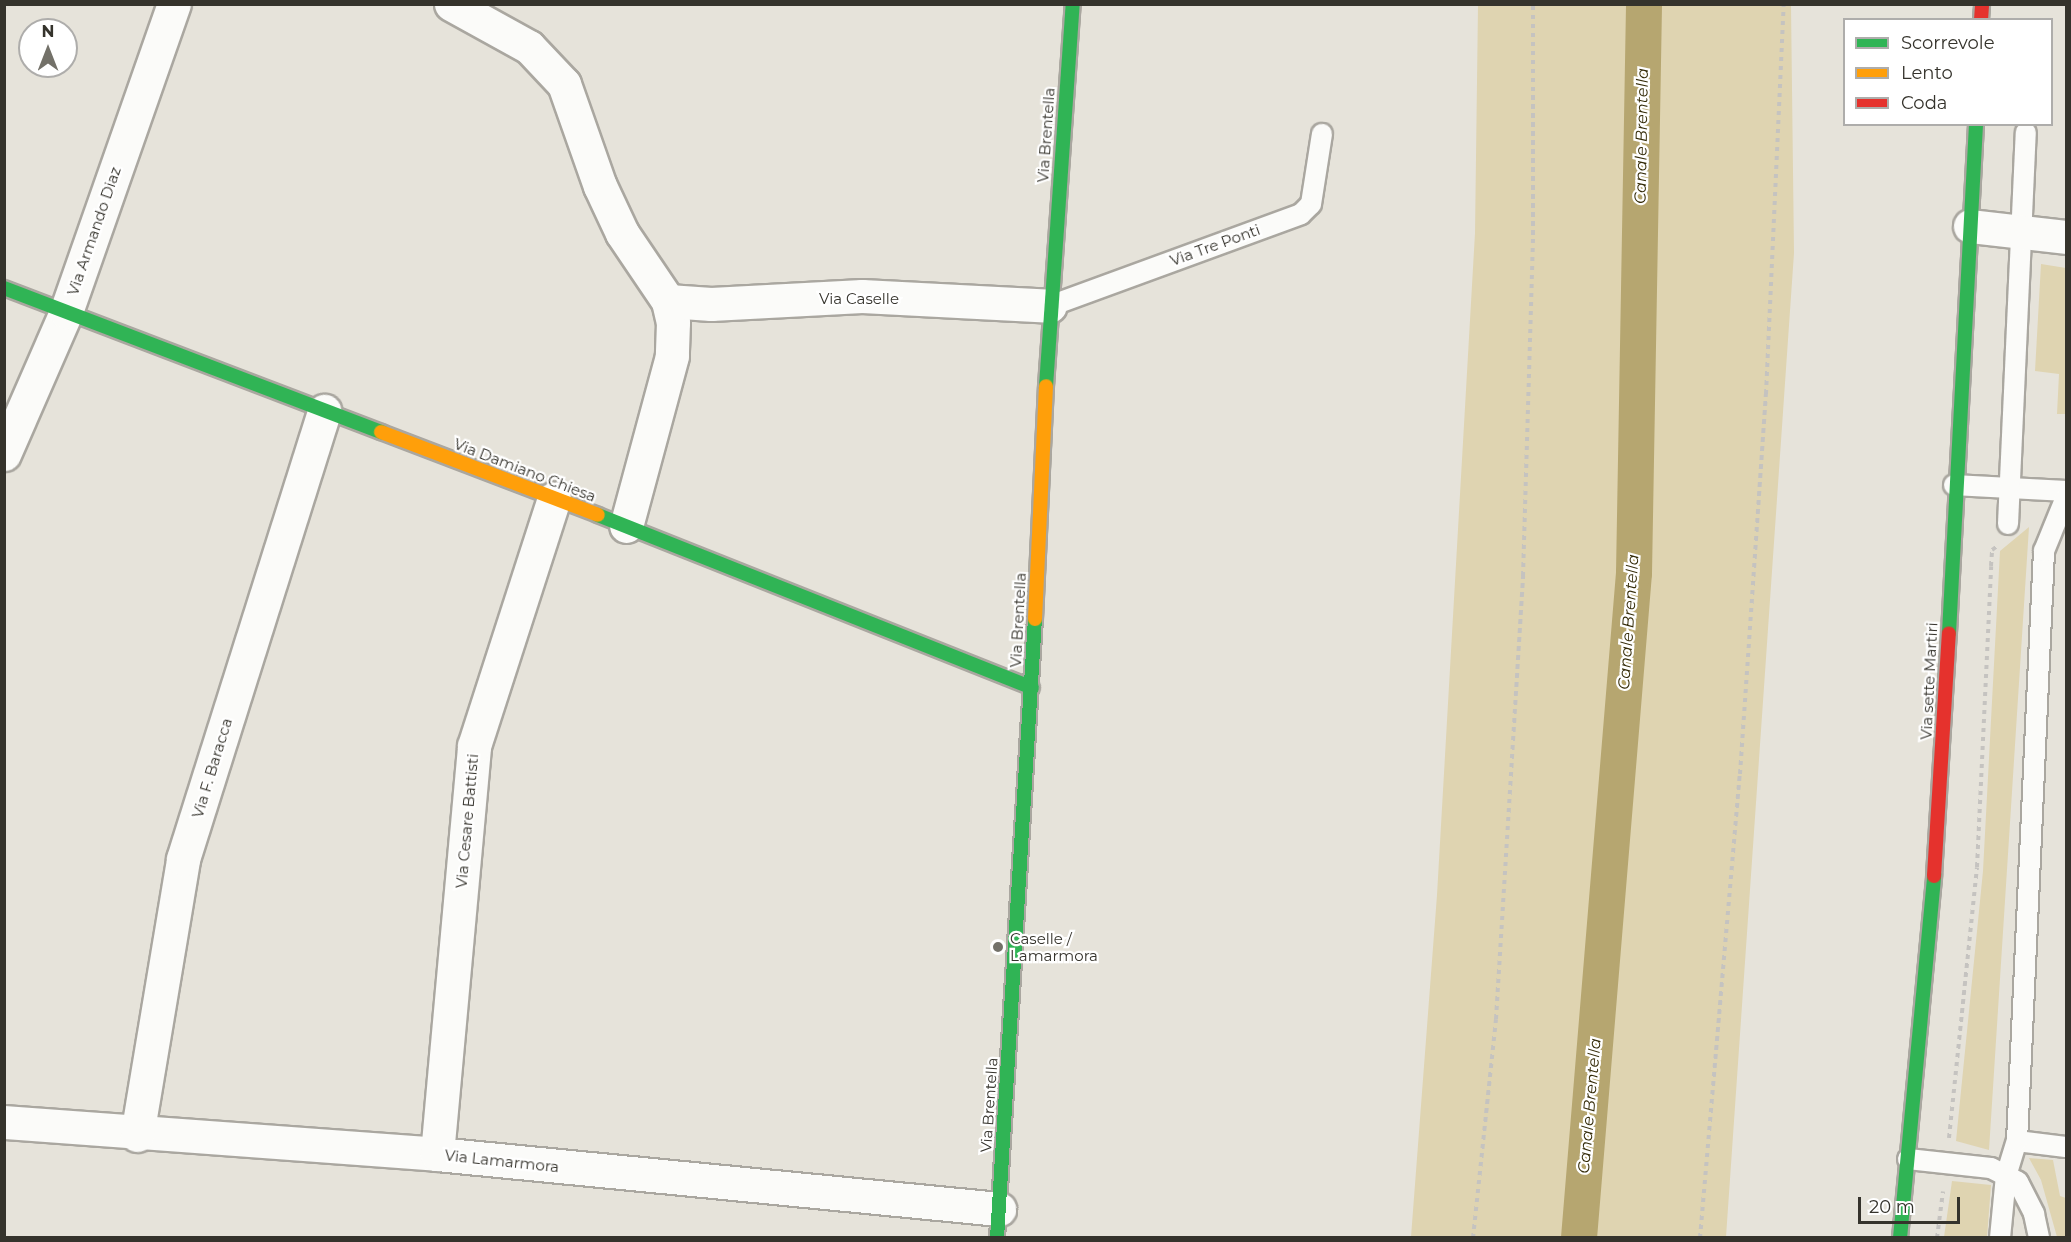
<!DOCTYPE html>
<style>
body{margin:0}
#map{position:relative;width:2071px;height:1242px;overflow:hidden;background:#e6e3da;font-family:Montserrat,sans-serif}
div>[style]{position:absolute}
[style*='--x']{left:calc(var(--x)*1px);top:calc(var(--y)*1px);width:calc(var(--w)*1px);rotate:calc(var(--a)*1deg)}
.green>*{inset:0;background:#dfd4b1}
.canal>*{height:36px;margin:-18px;padding:0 18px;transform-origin:18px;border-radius:18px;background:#b6a670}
.path>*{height:4px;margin-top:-2px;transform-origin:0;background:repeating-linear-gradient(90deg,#c5c3c0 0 4.5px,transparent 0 9px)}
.roads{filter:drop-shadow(2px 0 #aaa7a0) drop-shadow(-2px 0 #aaa7a0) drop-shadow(0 2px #aaa7a0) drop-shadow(0 -2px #aaa7a0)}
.lane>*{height:20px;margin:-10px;padding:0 10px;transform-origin:10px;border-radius:10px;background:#fbfbf9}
.street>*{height:33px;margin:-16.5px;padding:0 16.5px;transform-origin:16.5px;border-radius:16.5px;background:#fbfbf9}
.fast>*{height:14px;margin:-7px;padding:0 7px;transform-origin:7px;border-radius:7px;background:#30b455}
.slow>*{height:14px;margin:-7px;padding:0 7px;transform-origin:7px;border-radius:7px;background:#ff9f0a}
.jam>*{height:14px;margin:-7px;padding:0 7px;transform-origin:7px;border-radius:7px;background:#e5322d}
.dots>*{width:16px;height:16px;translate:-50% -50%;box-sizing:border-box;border:3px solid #fff;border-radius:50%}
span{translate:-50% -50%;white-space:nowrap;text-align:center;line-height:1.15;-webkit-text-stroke:4.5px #fff;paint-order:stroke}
.street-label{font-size:15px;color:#35332c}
.poi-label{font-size:15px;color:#35332c}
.left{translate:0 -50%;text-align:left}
.water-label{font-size:16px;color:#332a07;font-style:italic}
.frame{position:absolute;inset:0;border:6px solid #35332c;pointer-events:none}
.legend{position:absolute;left:1843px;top:18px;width:210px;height:108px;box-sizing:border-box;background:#fff;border:2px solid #aeadab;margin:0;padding:8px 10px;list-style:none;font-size:18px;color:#35332c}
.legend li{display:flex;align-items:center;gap:12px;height:30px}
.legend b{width:30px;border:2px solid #aeadab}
.north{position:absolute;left:18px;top:18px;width:60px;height:60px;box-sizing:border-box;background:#fff;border:2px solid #aeadab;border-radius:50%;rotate:0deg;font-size:16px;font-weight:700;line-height:24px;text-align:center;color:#35332c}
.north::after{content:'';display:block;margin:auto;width:21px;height:27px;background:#737169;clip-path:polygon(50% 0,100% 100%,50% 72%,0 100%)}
.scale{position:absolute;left:1858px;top:1197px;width:102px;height:27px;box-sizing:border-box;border:3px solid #35332c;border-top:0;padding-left:8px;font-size:18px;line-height:21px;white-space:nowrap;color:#35332c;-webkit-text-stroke:4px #fff;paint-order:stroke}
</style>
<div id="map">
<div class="green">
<i style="clip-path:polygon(1478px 5px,1791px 5px,1794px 253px,1726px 1237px,1411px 1237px,1437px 895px,1475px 233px)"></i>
<i style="clip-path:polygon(2041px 264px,2066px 268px,2066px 414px,2057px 414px,2059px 374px,2035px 371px)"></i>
<i style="clip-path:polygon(2029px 527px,1989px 1150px,1956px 1141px,1983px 871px,2000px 551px)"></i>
<i style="clip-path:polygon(2029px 1158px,2053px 1160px,2060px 1196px,2066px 1198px,2066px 1237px,2057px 1237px,2041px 1180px)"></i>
<i style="clip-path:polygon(1952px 1181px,1991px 1185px,1987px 1237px,1944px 1237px)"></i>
</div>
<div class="canal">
<i style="--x:1579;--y:1238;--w:667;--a:-85.27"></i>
<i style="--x:1634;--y:573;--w:569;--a:-88.99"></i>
</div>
<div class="path">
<i style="--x:1949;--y:1138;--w:272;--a:-84.1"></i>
<i style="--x:1977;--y:867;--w:301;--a:-87.3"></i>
<i style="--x:1991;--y:566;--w:16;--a:-86"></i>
<i style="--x:1992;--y:550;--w:5;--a:-37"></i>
<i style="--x:1473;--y:1238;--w:220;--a:-84"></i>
<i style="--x:1496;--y:1019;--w:444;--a:-86.5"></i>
<i style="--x:1523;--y:576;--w:341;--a:-88.3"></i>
<i style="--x:1533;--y:235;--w:231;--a:-90"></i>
<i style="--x:1700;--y:1238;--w:466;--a:-85.1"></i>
<i style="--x:1740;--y:774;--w:381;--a:-86.1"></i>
<i style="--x:1766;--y:394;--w:390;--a:-87.4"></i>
<i style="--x:1937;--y:1238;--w:47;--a:-82.7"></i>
</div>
<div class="roads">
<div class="lane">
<i style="--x:1050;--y:306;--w:267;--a:-20.1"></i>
<i style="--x:1301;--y:214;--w:14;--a:-45"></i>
<i style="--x:1311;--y:204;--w:71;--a:-81.1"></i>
<i style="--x:1954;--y:485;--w:112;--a:3.1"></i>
<i style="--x:2008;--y:524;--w:392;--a:-87.4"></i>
<i style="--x:2017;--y:1141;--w:49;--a:7"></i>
<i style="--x:1908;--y:1159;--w:83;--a:6.2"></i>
<i style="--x:1991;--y:1168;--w:30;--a:27"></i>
<i style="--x:2018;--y:1182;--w:36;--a:63"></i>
<i style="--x:2034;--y:1214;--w:25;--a:78"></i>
<i style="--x:2000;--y:1238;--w:62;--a:-84.5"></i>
<i style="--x:2006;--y:1176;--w:37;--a:-73"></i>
<i style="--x:2017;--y:1141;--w:591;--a:-87.38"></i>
<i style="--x:2044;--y:551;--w:58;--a:-67.8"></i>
</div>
<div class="street">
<i style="--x:451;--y:4;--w:89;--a:28.9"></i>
<i style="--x:529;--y:47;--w:51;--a:46.6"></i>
<i style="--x:564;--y:84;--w:108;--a:70.6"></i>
<i style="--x:600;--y:186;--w:52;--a:64.9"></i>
<i style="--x:622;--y:233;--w:82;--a:55.9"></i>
<i style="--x:668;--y:301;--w:22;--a:77"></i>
<i style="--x:673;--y:322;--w:34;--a:92"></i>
<i style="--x:672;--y:356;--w:176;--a:105.1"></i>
<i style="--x:1970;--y:226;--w:97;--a:6.5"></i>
<i style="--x:668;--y:301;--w:43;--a:4"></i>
<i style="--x:711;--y:304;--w:151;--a:-3"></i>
<i style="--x:862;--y:296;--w:188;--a:3"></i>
<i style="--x:4;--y:454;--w:155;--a:-66.4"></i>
<i style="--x:66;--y:312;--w:326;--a:-70.7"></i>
<i style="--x:4;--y:1122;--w:434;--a:4.2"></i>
<i style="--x:437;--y:1154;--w:565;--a:5.59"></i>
<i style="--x:137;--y:1135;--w:280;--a:-80.5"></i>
<i style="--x:183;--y:859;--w:470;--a:-72.5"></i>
<i style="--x:437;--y:1154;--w:410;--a:-84.8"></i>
<i style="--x:474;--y:746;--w:260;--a:-72.1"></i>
</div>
<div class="fast">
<i style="--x:4;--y:288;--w:404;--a:20.9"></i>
<i style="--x:1046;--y:386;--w:383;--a:-86"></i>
<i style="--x:598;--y:515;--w:467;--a:21.7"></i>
<i style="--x:1949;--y:633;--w:510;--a:-86.96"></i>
<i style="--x:997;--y:1238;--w:620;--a:-86.49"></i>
<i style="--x:1900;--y:1238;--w:364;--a:-84.6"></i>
</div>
<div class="slow">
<i style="--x:381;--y:432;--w:232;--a:20.9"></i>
<i style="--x:1035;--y:619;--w:233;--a:-87.3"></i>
</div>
<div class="jam">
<i style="--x:1981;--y:20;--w:16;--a:-86"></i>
<i style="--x:1934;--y:876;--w:243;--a:-86.5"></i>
</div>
</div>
<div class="dots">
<i style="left:998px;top:947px;background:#737169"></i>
</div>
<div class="street-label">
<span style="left:1046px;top:135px;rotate:-86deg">Via Brentella</span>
<span style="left:94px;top:231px;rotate:-71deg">Via Armando Diaz</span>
<span style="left:1215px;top:245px;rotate:-20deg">Via Tre Ponti</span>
<span style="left:859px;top:299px">Via Caselle</span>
<span style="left:525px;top:470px;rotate:21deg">Via Damiano Chiesa</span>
<span style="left:1018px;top:620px;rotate:-87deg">Via Brentella</span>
<span style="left:1929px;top:681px;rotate:-87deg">Via sette Martiri</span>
<span style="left:212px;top:768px;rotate:-73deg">Via F. Baracca</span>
<span style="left:467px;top:821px;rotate:-85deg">Via Cesare Battisti</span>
<span style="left:989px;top:1105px;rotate:-86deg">Via Brentella</span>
<span style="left:502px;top:1161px;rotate:6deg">Via Lamarmora</span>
</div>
<div class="poi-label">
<span class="left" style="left:1010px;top:947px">Caselle /<br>Lamarmora</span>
</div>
<div class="water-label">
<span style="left:1642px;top:136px;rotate:-89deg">Canale Brentella</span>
<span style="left:1629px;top:622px;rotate:-86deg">Canale Brentella</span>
<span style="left:1590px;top:1106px;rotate:-85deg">Canale Brentella</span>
</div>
<div class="frame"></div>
<ul class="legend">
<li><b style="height:8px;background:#30b455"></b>Scorrevole</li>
<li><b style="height:8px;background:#ff9f0a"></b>Lento</li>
<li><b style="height:8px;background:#e5322d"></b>Coda</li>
</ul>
<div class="north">N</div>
<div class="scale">20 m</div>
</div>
